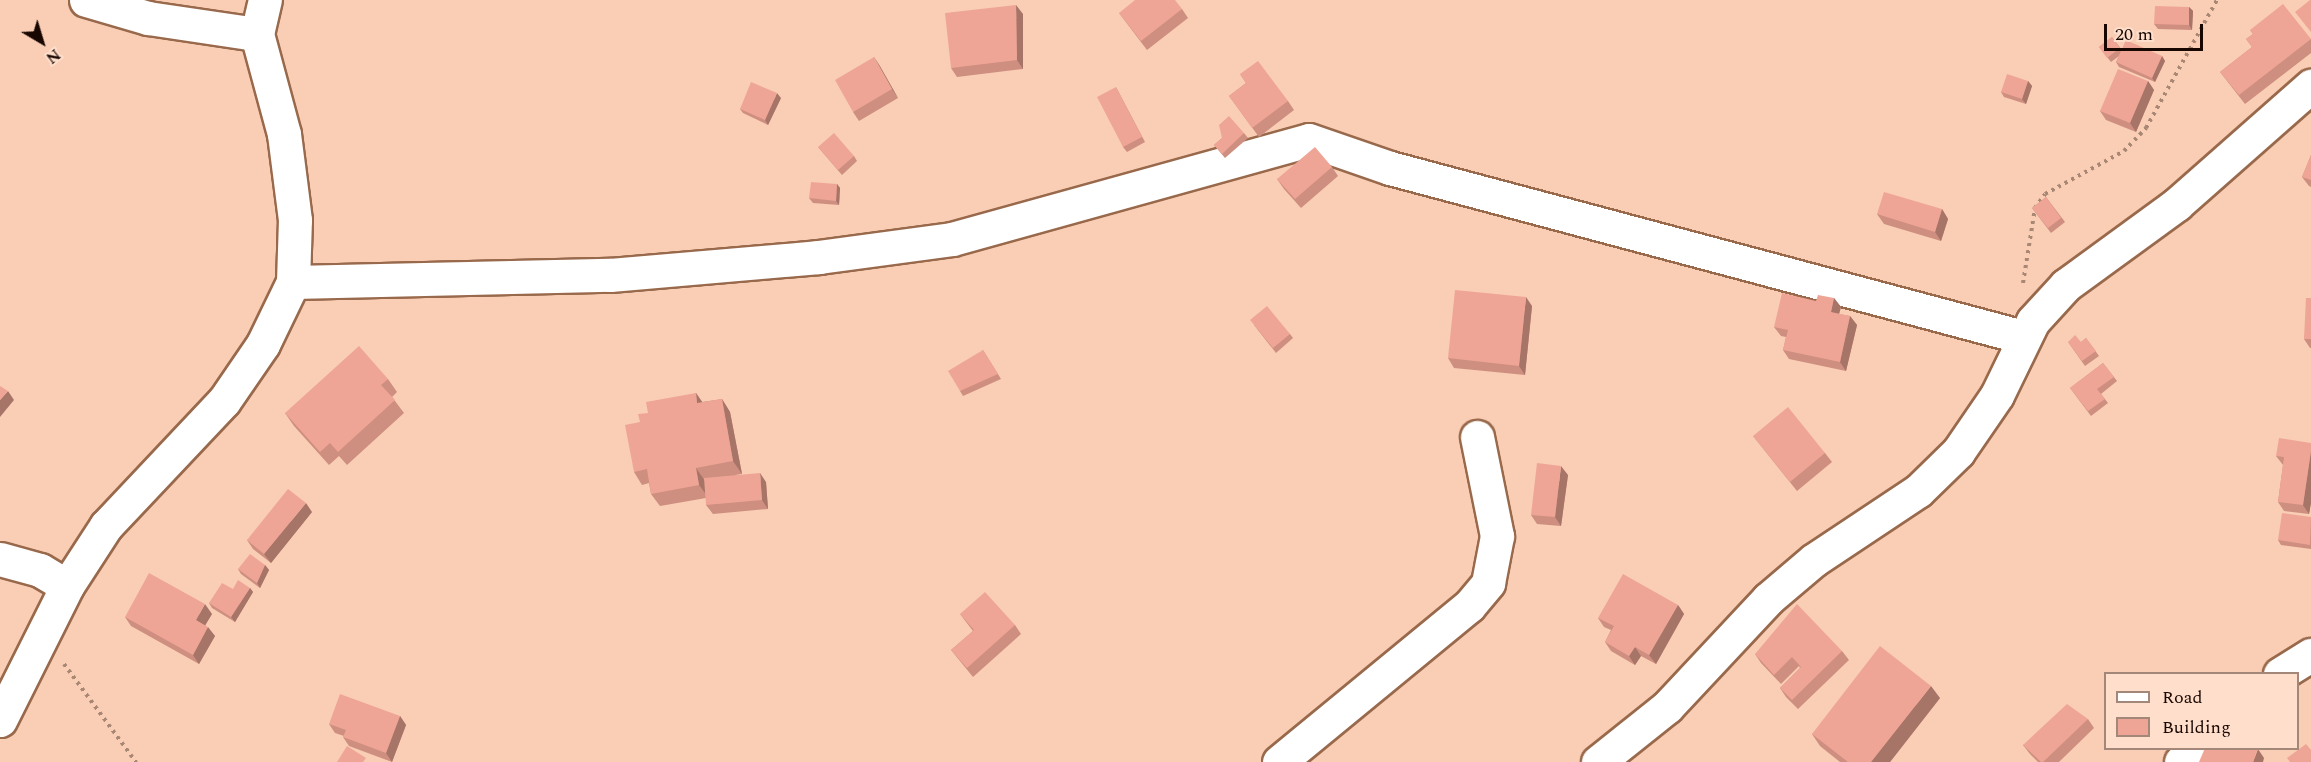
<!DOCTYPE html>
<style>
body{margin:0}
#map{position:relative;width:2311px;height:762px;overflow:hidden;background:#f9ceb5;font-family:Spectral,serif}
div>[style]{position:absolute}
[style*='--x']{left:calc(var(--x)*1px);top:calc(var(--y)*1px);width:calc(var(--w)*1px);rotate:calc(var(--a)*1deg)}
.path>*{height:4px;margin-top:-2px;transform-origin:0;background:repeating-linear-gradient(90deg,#a88774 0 3px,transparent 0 7.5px)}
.roads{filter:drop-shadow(2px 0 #99694c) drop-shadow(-2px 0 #99694c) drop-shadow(0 2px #99694c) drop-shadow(0 -2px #99694c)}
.minor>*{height:33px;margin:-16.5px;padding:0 16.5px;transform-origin:16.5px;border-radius:16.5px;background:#fff}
.wall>*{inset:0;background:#ce8e80}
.shaded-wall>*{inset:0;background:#a77468}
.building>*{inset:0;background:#efa595}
span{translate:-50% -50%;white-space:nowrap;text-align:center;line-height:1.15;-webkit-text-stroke:5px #ffdecb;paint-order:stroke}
.legend{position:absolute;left:2104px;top:672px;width:195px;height:78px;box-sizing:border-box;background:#ffdecb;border:2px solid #a3887a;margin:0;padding:8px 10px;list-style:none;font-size:18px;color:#180700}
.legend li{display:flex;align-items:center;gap:12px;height:30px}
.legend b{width:30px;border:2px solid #a3887a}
.north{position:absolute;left:12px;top:12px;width:60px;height:60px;-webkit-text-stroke:4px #ffdecb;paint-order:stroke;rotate:142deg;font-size:16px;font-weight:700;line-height:24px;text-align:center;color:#180700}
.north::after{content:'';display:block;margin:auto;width:21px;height:27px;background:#180700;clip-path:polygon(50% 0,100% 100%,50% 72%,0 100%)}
.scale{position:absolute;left:2104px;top:24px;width:99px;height:27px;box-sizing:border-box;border:3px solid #180700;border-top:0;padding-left:8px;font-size:18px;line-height:21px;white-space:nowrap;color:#180700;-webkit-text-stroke:4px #ffdecb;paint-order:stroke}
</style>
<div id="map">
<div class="path">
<i style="--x:2023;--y:283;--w:76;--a:-80.9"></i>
<i style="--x:2035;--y:208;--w:17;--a:-54"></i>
<i style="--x:2045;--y:194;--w:90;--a:-28.6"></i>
<i style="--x:2124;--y:151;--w:32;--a:-46"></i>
<i style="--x:2146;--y:128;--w:146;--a:-61"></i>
<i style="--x:64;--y:664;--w:122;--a:53.7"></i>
</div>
<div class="roads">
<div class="minor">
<i style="--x:86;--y:0;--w:65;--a:16.2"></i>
<i style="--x:148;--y:18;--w:110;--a:8.4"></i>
<i style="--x:293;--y:282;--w:317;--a:-1.3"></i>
<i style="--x:610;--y:275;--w:210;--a:-4.9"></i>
<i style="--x:819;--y:257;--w:134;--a:-7.7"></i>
<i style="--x:952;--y:239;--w:370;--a:-15.5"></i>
<i style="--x:1309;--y:140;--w:86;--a:19.1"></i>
<i style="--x:1390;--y:168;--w:655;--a:14.95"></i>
<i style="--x:0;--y:559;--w:41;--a:15.4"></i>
<i style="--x:40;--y:570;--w:31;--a:31"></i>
<i style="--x:2280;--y:674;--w:36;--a:-32"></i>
<i style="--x:0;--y:720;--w:150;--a:-63.4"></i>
<i style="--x:67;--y:586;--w:72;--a:-57"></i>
<i style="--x:106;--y:526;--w:172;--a:-46.7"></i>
<i style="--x:224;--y:401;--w:69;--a:-55.6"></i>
<i style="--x:263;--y:344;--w:69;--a:-64.2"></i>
<i style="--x:293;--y:282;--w:62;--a:-88.2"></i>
<i style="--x:295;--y:220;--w:87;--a:-97.3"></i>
<i style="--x:284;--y:134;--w:104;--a:-105.1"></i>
<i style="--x:257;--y:34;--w:35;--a:-77"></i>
<i style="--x:1279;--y:762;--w:246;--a:-39.4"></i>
<i style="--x:1469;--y:606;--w:30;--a:-50"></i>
<i style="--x:1488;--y:583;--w:48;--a:-79.2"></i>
<i style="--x:1497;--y:536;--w:101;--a:-101.4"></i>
<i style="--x:1598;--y:762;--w:88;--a:-38.6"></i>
<i style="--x:1667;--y:707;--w:148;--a:-46.9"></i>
<i style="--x:1768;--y:599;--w:60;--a:-40.3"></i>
<i style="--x:1814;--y:560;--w:125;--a:-33.6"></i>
<i style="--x:1918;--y:491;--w:56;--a:-44.3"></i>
<i style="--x:1958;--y:452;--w:69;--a:-55.6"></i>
<i style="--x:1997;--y:395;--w:82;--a:-64.1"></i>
<i style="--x:2033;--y:321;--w:49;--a:-47.5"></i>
<i style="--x:2066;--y:285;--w:137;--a:-36.1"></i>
<i style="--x:2177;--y:204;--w:179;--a:-41.4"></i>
<i style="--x:2181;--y:762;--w:19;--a:-47"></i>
</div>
</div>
<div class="wall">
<i style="clip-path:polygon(2189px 7px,2193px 11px,2192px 30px,2158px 29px,2154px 24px)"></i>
<i style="clip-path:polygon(1182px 9px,1188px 18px,1147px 50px,1119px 13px)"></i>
<i style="clip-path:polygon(1023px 14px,1023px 69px,957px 77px,951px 68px)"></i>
<i style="clip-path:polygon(2250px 30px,2311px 39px,2311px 53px,2245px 104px,2220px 72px,2252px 47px,2246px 39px,2253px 34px)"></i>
<i style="clip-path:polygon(2112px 37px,2122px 50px,2162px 56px,2165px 61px,2155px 82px,2119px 67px,2116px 62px,2119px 56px,2111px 62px,2099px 47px)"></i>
<i style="clip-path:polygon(874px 57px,898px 98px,859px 121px,853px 112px)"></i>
<i style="clip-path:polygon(1240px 74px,1288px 101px,1294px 110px,1259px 137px,1229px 96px,1246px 83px)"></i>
<i style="clip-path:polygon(2028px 81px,2032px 86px,2026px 104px,2004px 97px,2001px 92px)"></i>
<i style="clip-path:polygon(2148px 81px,2154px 90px,2136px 132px,2106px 120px,2100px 111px)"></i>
<i style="clip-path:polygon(1116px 87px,1145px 142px,1127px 152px,1123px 147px)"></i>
<i style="clip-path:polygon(781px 98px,768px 125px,743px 113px,740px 109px)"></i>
<i style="clip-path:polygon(1244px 133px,1248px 138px,1225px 158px,1214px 145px,1222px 138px)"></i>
<i style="clip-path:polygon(818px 147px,854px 156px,857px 161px,842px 175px)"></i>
<i style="clip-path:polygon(2311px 155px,2311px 187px,2309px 186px,2302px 177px)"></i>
<i style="clip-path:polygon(1332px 167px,1338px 176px,1301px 208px,1284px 189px,1277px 179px)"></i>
<i style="clip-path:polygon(837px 184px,840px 188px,839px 205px,813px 203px,809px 198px)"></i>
<i style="clip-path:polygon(2046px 197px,2065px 222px,2051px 233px,2032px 208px)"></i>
<i style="clip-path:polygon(1942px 209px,1948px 219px,1941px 241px,1884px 224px,1877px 214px)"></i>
<i style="clip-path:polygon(1834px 298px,1841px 307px,1839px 314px,1850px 316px,1857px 325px,1846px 371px,1789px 359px,1783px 350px,1786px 337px,1781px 336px,1774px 327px,1816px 301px)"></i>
<i style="clip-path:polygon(2311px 298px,2311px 348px,2310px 348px,2304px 339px)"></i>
<i style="clip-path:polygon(1532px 306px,1525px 375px,1454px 368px,1448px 358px)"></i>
<i style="clip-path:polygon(1254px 325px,1290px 334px,1293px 338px,1276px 353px)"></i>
<i style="clip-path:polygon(2086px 338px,2099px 356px,2085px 366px,2068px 342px,2081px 342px)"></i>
<i style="clip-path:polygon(983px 350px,1001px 379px,963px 396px,960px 391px)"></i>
<i style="clip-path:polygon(2103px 363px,2117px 381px,2101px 394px,2108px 403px,2091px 416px,2070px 388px)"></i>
<i style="clip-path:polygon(388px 379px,397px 392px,392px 397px,404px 413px,347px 465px,339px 456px,329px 465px,294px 426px,285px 413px)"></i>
<i style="clip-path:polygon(696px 393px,702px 402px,722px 399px,730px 412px,742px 474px,735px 475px,766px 482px,768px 509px,713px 514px,706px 505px,706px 498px,660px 506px,651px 494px,649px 483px,642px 485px,634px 472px,640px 422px,648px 413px)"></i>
<i style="clip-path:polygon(1753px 436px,1825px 453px,1832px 462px,1797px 491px)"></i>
<i style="clip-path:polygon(2311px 443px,2311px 503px,2309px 514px,2284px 511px,2278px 502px,2283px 465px,2276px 456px)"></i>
<i style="clip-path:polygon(1568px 475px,1561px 526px,1537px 524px,1531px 515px)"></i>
<i style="clip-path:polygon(312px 512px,271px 563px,253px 549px,247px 540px)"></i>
<i style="clip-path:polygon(2311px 517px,2311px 549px,2281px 545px,2278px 540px)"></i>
<i style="clip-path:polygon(265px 565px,269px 570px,260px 588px,241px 574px,238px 569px)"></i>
<i style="clip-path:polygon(250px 588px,253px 592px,235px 622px,212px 608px,209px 603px,233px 589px)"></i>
<i style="clip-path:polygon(1678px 605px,1684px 614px,1656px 664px,1641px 656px,1635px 665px,1611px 651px,1605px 642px,1611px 630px,1604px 627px,1598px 618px)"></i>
<i style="clip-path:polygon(212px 614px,205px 625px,215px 636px,199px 664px,131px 626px,125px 617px)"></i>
<i style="clip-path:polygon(960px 614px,1015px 625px,1021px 634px,973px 677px,951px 650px,973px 631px)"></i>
<i style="clip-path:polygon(1842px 651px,1849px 660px,1798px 709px,1786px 697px,1780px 688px,1800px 668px,1799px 666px,1781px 684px,1761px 663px,1755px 654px)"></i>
<i style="clip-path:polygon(1940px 698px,1890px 762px,1840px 762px,1820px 746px,1812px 734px)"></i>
<i style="clip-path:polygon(400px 716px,406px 725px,392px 762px,349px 746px,343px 737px,344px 736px,335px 733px,329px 724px)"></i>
<i style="clip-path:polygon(2088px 719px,2094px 728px,2059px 762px,2038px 762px,2030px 754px,2023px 745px)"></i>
</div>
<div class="shaded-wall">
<i style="clip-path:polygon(1016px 5px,1023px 14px,1023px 69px,1017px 60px)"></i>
<i style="clip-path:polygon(2189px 7px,2193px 11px,2192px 30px,2189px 25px)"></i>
<i style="clip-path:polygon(2162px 56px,2165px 61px,2155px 82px,2152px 78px)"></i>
<i style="clip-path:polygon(874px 57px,880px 66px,898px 98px,892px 89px)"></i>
<i style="clip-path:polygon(2028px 81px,2032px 86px,2026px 104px,2022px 99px)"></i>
<i style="clip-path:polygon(2148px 81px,2154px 90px,2136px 132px,2130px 123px)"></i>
<i style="clip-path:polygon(777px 93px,781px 98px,768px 125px,765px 120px)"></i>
<i style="clip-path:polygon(837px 184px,840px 188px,839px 205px,836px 201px)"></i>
<i style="clip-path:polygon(1942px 209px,1948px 219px,1941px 241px,1935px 232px)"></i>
<i style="clip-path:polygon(1526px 297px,1532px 306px,1525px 375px,1519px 366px)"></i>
<i style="clip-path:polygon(1834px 298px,1841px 307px,1837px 321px,1831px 312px)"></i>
<i style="clip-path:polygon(1850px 316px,1857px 325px,1846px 371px,1840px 362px)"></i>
<i style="clip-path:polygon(8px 391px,14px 400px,0 417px,0 400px)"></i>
<i style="clip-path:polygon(696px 393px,705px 406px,697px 403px)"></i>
<i style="clip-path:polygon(722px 399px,730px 412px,742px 474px,733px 461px)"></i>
<i style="clip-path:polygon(2311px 451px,2311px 503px,2309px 514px,2303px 505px)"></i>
<i style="clip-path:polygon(1561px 466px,1568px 475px,1561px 526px,1555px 517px)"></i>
<i style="clip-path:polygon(696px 468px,705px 481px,708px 497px,699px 485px)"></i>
<i style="clip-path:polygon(760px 473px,766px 482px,768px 509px,762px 500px)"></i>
<i style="clip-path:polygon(306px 503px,312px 512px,271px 563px,264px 554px)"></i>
<i style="clip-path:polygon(265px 565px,269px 570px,260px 588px,257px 583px)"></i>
<i style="clip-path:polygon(250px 588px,253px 592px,235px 622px,231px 617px)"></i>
<i style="clip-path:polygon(205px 604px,212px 614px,203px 629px,196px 620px)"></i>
<i style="clip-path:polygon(1678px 605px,1684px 614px,1656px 664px,1649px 655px)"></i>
<i style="clip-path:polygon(208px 627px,215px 636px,199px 664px,193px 655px)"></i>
<i style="clip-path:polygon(1635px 647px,1641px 656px,1635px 665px,1629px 656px)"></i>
<i style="clip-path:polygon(1931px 686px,1940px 698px,1890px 762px,1871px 762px)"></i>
<i style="clip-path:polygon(400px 716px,406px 725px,392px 762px,386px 753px)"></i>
<i style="clip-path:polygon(2258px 749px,2264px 758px,2263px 762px,2253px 762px)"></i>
</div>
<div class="building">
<i style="clip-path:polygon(1135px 0,1175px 0,1182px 9px,1141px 41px,1119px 13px)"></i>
<i style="clip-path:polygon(2310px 0,2311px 0,2311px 32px,2295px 12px)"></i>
<i style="clip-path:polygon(2283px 4px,2311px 39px,2239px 95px,2220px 72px,2252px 47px,2246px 39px,2253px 34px,2250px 30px)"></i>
<i style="clip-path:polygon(1016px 5px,1017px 60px,951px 68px,945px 13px)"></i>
<i style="clip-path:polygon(2155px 6px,2189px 7px,2189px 25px,2154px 24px)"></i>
<i style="clip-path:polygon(2112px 37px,2120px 48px,2107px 58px,2099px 47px)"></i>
<i style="clip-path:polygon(2126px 40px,2162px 56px,2152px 78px,2116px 62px)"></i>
<i style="clip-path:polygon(874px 57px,892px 89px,853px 112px,835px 80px)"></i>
<i style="clip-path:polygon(1258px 61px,1288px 101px,1252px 128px,1229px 96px,1246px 83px,1240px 74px)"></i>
<i style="clip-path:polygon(2118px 69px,2148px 81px,2130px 123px,2100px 111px)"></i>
<i style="clip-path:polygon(2007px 74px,2028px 81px,2022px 99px,2001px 92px)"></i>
<i style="clip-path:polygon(751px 82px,777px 93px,765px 120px,740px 109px)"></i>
<i style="clip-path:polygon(1116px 87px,1142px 137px,1123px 147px,1097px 97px)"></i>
<i style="clip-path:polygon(1229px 116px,1244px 133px,1222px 154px,1214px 145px,1222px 138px,1219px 125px)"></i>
<i style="clip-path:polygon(834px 133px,854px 156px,838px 170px,818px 147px)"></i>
<i style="clip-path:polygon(1315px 147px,1332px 167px,1295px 199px,1277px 179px)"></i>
<i style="clip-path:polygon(2311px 155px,2311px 180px,2302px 177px)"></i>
<i style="clip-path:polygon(811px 182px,837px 184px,836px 201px,809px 198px)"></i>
<i style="clip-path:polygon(1884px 192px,1942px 209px,1935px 232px,1877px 214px)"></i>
<i style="clip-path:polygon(2046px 197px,2061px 218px,2048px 228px,2032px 208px)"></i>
<i style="clip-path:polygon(1455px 290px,1526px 297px,1519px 366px,1448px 358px)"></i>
<i style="clip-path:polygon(1782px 293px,1816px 301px,1818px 295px,1834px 298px,1831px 312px,1850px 316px,1840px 362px,1783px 350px,1788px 330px,1774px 327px)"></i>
<i style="clip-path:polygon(2306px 298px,2311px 298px,2311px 339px,2304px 339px)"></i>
<i style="clip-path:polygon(1267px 306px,1290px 334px,1273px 348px,1250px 320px)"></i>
<i style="clip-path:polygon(2075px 335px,2081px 342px,2086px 338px,2096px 351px,2082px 361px,2068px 342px)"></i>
<i style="clip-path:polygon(359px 346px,388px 379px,381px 385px,395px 400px,338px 452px,330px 443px,320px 452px,285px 413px)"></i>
<i style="clip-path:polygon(983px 350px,998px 374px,960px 391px,948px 371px)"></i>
<i style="clip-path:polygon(2103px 363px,2114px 377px,2097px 389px,2105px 399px,2088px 411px,2070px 388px)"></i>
<i style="clip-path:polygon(0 386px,8px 391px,0 400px)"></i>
<i style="clip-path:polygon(696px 393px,697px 403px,722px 399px,733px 461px,696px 468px,699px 485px,651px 494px,647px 469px,634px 472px,625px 425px,640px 422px,638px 414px,648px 413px,646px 402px)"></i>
<i style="clip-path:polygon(1788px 407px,1825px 453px,1790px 482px,1753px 436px)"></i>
<i style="clip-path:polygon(2279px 438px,2311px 443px,2311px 451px,2303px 505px,2278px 502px,2284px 457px,2276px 456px)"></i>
<i style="clip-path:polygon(1537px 463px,1561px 466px,1555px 517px,1531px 515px)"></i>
<i style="clip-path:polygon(760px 473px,762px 500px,706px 505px,704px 478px)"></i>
<i style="clip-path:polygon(288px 489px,306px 503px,264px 554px,247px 540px)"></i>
<i style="clip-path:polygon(2282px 513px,2311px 517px,2310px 545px,2278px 540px)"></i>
<i style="clip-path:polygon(250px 554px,265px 565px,257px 583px,238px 569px)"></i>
<i style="clip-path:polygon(149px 573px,205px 604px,196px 620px,208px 627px,193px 655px,125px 617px)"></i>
<i style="clip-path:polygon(1623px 574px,1678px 605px,1649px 655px,1635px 647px,1629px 656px,1605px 642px,1614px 626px,1598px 618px)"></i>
<i style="clip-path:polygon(238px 580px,250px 588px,231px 617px,209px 603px,222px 583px,233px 589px)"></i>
<i style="clip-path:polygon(985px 592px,1015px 625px,967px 668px,951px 650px,974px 630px,960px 614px)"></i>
<i style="clip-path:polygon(1797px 604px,1842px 651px,1792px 700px,1780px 688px,1801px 667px,1792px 657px,1774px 675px,1755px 654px)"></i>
<i style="clip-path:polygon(1880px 646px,1931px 686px,1871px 762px,1848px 762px,1812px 734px)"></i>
<i style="clip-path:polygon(340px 694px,400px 716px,386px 753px,343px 737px,346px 730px,329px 724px)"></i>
<i style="clip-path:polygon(2067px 704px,2088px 719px,2043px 762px,2041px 762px,2023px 745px)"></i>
<i style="clip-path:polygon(2306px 744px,2311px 750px,2311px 762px,2290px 762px,2287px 758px)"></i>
<i style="clip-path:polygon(347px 746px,366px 758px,363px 762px,337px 762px)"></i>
<i style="clip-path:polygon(2205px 748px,2255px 748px,2258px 749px,2253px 762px,2199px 762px)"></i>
</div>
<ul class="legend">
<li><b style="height:8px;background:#fff"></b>Road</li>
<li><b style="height:16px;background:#efa595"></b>Building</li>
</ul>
<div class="north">N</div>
<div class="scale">20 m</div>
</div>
